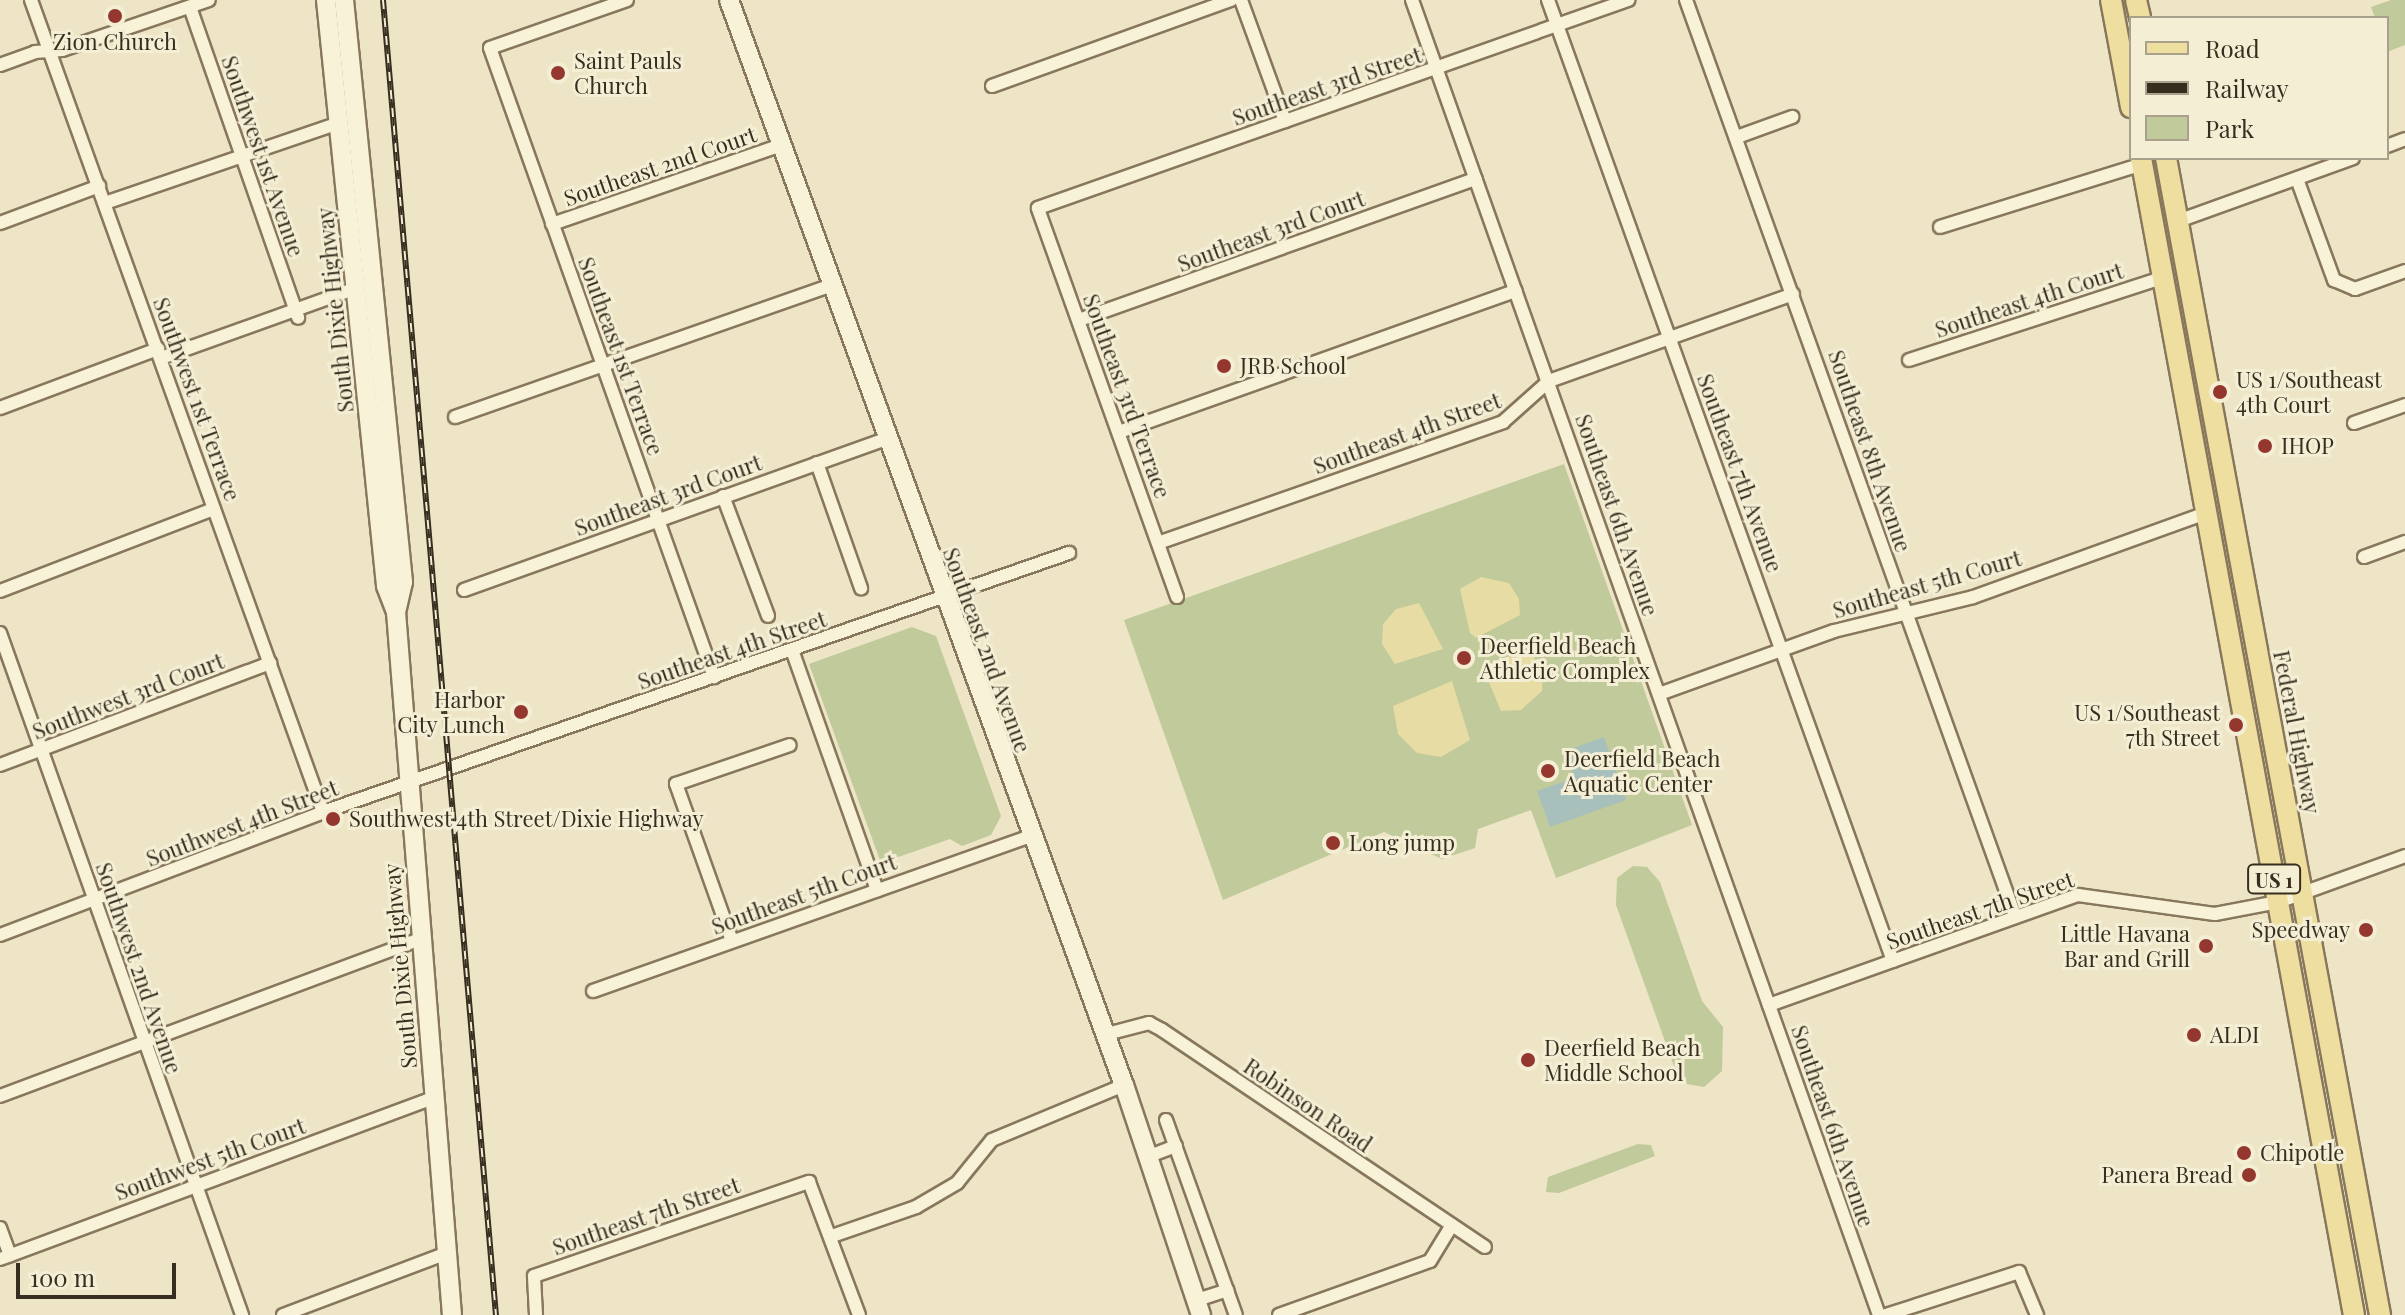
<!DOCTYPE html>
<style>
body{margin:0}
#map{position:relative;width:2405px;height:1315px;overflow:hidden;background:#ede5c6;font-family:"Playfair Display",serif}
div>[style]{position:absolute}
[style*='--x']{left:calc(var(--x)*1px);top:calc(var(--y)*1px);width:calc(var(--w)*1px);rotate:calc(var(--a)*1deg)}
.green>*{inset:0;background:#c0ca9a}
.sand>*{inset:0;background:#e7dca4}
.water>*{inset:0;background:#a7c0bb}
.roads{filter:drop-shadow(2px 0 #87775c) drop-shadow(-2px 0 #87775c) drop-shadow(0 2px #87775c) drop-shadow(0 -2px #87775c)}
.street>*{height:12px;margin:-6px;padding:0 6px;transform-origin:6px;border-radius:6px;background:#f8f2d9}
.secondary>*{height:18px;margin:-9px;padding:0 9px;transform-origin:9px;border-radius:9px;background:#f8f2d9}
.primary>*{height:20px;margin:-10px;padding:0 10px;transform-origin:10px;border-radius:10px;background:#eede9f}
.rail>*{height:6px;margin-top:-3px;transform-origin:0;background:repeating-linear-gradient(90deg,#f4eed5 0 9px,#382e1f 0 18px);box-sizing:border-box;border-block:2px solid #382e1f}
.dots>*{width:22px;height:22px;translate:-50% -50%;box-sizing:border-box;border:4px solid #f4eed5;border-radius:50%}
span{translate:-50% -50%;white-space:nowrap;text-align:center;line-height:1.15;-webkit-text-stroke:6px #f4eed5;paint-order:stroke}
.shield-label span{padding:2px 6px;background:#f4eed5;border:2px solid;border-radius:6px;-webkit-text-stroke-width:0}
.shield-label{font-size:20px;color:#382e1f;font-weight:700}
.poi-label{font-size:22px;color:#382e1f}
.left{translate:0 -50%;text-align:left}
.right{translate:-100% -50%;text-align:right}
.street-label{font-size:22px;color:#382e1f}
.legend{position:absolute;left:2129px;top:16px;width:260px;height:144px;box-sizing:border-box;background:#f4eed5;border:2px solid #a9a18c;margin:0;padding:10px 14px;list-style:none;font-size:24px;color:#382e1f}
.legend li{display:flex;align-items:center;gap:16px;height:40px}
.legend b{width:40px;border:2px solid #a9a18c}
.scale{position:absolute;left:16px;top:1263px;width:160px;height:36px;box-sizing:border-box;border:4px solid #382e1f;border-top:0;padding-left:10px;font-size:24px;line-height:28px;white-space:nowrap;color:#382e1f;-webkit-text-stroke:6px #f4eed5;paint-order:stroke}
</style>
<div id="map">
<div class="green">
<i style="clip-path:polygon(2391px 0,2405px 0,2405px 45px,2387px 52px,2387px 18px,2375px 18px,2371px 7px)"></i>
<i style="clip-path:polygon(1564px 464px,1692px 825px,1556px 878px,1531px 810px,1478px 829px,1475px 848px,1442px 859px,1384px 832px,1223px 900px,1124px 620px)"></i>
<i style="clip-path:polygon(912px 627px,936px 636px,1001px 816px,991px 835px,962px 846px,950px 839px,881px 863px,809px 664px)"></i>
<i style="clip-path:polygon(1633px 866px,1647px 867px,1660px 882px,1702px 1001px,1723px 1027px,1722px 1071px,1704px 1087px,1687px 1084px,1675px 1069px,1616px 905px,1617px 878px)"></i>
<i style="clip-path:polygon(1638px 1144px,1651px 1145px,1655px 1156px,1559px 1193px,1546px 1192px,1548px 1177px)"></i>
</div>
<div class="sand">
<i style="clip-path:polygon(1481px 577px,1509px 583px,1519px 599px,1520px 615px,1476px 638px,1470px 633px,1460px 589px)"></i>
<i style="clip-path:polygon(1419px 603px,1443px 649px,1395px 664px,1382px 644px,1383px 624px,1396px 609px)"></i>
<i style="clip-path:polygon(1530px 651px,1543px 672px,1542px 691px,1521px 710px,1501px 711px,1482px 666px)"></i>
<i style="clip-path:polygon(1452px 681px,1470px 740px,1441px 757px,1417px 753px,1398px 734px,1393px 706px)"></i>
</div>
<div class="water">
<i style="clip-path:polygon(1604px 737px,1626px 800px,1550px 827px,1537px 791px,1574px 778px,1565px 751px)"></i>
</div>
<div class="roads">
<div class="street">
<i style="--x:31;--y:0;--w:863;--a:70.22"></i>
<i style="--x:627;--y:0;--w:145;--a:160.7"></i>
<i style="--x:490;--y:48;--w:668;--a:70.4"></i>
<i style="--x:1241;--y:0;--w:129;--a:70"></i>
<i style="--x:1412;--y:0;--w:1395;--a:70.45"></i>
<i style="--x:1548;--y:0;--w:1021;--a:70.25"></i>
<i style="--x:1686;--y:0;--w:973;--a:70.24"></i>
<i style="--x:190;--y:7;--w:329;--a:70.8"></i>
<i style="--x:0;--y:65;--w:37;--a:-20"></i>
<i style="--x:35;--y:52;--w:27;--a:-4"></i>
<i style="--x:62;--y:50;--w:155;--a:-18.8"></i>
<i style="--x:992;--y:86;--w:254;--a:-19.8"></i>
<i style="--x:1737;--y:137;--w:59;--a:-20"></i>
<i style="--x:2387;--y:146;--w:19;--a:-21"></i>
<i style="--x:2297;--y:179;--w:108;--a:69.9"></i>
<i style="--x:2334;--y:280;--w:23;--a:23"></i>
<i style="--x:2355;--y:289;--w:53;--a:-19.8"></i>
<i style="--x:105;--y:203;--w:246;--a:-18.9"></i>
<i style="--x:2178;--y:221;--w:186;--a:-19.8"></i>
<i style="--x:0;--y:223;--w:106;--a:-20.5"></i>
<i style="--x:552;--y:224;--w:242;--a:-19"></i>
<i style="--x:1940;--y:227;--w:212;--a:-17.3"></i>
<i style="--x:1079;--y:320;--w:421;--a:-19.6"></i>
<i style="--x:161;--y:358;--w:210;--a:-19.7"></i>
<i style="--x:1909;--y:360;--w:266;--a:-18"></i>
<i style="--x:0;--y:408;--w:169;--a:-20.5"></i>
<i style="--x:455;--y:417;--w:398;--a:-19.3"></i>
<i style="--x:2354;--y:423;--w:54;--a:-19.4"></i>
<i style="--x:1119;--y:432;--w:421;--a:-19.6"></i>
<i style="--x:817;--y:463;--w:133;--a:70.6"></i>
<i style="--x:723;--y:496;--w:128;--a:69.4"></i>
<i style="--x:1158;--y:543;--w:366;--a:-19.3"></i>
<i style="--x:1503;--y:422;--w:62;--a:-41.7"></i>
<i style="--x:1549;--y:381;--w:259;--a:-19.6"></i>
<i style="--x:2364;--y:557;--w:44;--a:-20.1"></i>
<i style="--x:464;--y:590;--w:448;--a:-19.7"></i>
<i style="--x:0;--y:591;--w:229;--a:-21"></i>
<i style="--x:1177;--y:597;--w:413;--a:-109.7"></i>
<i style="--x:1038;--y:208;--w:626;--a:-19.42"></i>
<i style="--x:0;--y:633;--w:724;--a:70.46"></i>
<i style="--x:792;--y:650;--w:255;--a:70.5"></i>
<i style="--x:1659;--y:694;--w:186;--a:-19.8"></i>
<i style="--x:1834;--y:631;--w:143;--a:-13.7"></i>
<i style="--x:1973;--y:597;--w:248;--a:-19.8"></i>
<i style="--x:0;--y:765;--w:289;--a:-20.7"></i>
<i style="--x:0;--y:935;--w:346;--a:-20.8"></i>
<i style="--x:323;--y:812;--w:790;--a:-19.15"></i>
<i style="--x:732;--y:941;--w:167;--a:-109.6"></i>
<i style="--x:676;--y:784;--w:120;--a:-18.9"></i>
<i style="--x:593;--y:991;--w:464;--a:-19.5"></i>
<i style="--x:1769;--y:1005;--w:328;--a:-19.6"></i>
<i style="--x:2078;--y:895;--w:138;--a:7.9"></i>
<i style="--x:2215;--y:914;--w:64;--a:-10.8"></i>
<i style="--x:2278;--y:902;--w:135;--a:-19.9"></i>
<i style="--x:1103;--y:1035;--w:48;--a:-14.6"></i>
<i style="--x:1149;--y:1023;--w:15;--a:28"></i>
<i style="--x:1162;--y:1030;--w:389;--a:33.9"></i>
<i style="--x:0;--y:1096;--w:449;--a:-20.5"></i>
<i style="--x:1166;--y:1120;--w:207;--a:70.3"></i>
<i style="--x:1147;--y:1157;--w:31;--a:-21"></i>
<i style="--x:0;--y:1228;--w:29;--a:70"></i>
<i style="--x:832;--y:1236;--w:89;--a:-19"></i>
<i style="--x:916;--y:1207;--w:48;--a:-30.3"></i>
<i style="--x:957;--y:1183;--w:55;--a:-50.9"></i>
<i style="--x:992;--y:1140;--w:143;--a:-22.6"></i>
<i style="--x:0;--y:1259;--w:463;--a:-20.4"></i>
<i style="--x:1197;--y:1300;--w:32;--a:-18"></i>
<i style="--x:283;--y:1315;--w:175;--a:-20.7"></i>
<i style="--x:536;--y:1315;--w:39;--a:-93"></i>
<i style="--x:534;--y:1276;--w:291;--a:-18.9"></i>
<i style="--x:809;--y:1182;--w:142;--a:69.4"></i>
<i style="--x:1279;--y:1315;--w:160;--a:-19.7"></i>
<i style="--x:1430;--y:1261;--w:42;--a:-58.6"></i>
<i style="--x:1886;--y:1315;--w:140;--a:-17.9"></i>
<i style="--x:2019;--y:1272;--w:47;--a:67.3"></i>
</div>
<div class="secondary">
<i style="--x:326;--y:0;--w:589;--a:84.15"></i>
<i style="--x:386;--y:586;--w:28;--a:69"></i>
<i style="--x:396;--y:612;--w:705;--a:85.45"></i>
<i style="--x:344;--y:0;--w:585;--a:84.21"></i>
<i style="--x:403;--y:582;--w:31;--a:103"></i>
<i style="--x:729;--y:0;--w:1155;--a:70"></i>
<i style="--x:1124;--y:1085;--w:243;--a:71.5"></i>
</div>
<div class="primary">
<i style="--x:2111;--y:0;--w:109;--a:79.4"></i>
<i style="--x:2136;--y:0;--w:18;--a:77"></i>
<i style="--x:2141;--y:158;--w:1176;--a:79.57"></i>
<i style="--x:2166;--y:158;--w:1177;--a:79.52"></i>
</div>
</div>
<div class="rail">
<i style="--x:383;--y:0;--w:1320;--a:85.09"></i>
</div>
<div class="dots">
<i style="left:115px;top:16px;background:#94382f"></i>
<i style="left:558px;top:73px;background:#94382f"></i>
<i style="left:1224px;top:366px;background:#94382f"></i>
<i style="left:2220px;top:392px;background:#94382f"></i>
<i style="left:2265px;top:446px;background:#94382f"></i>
<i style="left:1464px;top:658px;background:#94382f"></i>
<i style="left:521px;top:712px;background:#94382f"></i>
<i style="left:2236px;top:725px;background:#94382f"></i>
<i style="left:1548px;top:771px;background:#94382f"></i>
<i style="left:333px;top:819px;background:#94382f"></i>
<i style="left:1333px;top:843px;background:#94382f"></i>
<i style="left:2366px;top:930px;background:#94382f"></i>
<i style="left:2206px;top:946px;background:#94382f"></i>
<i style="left:2194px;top:1035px;background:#94382f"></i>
<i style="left:1528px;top:1060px;background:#94382f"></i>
<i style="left:2244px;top:1153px;background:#94382f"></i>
<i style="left:2249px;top:1175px;background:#94382f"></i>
</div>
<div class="shield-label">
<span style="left:2274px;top:879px">US 1</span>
</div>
<div class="poi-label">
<span style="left:115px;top:42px">Zion Church</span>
<span class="left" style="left:574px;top:73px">Saint Pauls<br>Church</span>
<span class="left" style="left:1240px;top:366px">JRB School</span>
<span class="left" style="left:2236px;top:392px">US 1/Southeast<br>4th Court</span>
<span class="left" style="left:2281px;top:446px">IHOP</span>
<span class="left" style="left:1480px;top:658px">Deerfield Beach<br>Athletic Complex</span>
<span class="right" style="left:505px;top:712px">Harbor<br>City Lunch</span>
<span class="right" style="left:2220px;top:725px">US 1/Southeast<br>7th Street</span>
<span class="left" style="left:1564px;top:771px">Deerfield Beach<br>Aquatic Center</span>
<span class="left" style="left:349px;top:819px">Southwest 4th Street/Dixie Highway</span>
<span class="left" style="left:1349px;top:843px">Long jump</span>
<span class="right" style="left:2350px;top:930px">Speedway</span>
<span class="right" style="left:2190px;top:946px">Little Havana<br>Bar and Grill</span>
<span class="left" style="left:2210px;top:1035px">ALDI</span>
<span class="left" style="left:1544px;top:1060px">Deerfield Beach<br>Middle School</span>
<span class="left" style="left:2260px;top:1153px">Chipotle</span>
<span class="right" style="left:2233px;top:1175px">Panera Bread</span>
</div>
<div class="street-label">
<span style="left:1327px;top:86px;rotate:-19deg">Southeast 3rd Street</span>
<span style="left:263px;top:156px;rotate:71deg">Southwest 1st Avenue</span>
<span style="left:660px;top:166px;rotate:-19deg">Southeast 2nd Court</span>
<span style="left:1271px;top:231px;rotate:-20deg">Southeast 3rd Court</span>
<span style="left:2029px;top:300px;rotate:-18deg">Southeast 4th Court</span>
<span style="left:335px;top:310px;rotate:-96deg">South Dixie Highway</span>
<span style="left:621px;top:356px;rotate:70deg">Southeast 1st Terrace</span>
<span style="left:1127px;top:396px;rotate:70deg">Southeast 3rd Terrace</span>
<span style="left:197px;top:399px;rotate:70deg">Southwest 1st Terrace</span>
<span style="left:1407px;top:433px;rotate:-20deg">Southeast 4th Street</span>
<span style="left:1870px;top:451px;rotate:71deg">Southeast 8th Avenue</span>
<span style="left:1740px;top:473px;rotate:70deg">Southeast 7th Avenue</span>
<span style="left:668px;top:495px;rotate:-20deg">Southeast 3rd Court</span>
<span style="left:1617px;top:515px;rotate:71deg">Southeast 6th Avenue</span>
<span style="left:1927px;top:584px;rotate:-16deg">Southeast 5th Court</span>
<span style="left:732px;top:650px;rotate:-19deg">Southeast 4th Street</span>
<span style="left:987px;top:650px;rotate:70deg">Southeast 2nd Avenue</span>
<span style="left:128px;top:696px;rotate:-21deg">Southwest 3rd Court</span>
<span style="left:2297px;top:732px;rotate:79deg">Federal Highway</span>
<span style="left:242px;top:823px;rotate:-21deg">Southwest 4th Street</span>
<span style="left:804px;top:894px;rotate:-20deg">Southeast 5th Court</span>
<span style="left:1980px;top:910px;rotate:-19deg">Southeast 7th Street</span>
<span style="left:400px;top:966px;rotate:-95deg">South Dixie Highway</span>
<span style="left:139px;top:968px;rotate:71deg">Southwest 2nd Avenue</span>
<span style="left:1308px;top:1105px;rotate:34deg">Robinson Road</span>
<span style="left:1833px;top:1126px;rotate:71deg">Southeast 6th Avenue</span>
<span style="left:210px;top:1159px;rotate:-20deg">Southwest 5th Court</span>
<span style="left:646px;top:1216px;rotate:-19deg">Southeast 7th Street</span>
</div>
<ul class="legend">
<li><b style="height:10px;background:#eede9f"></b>Road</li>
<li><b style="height:10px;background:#382e1f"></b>Railway</li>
<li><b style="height:22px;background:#c0ca9a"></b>Park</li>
</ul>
<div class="scale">100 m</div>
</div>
